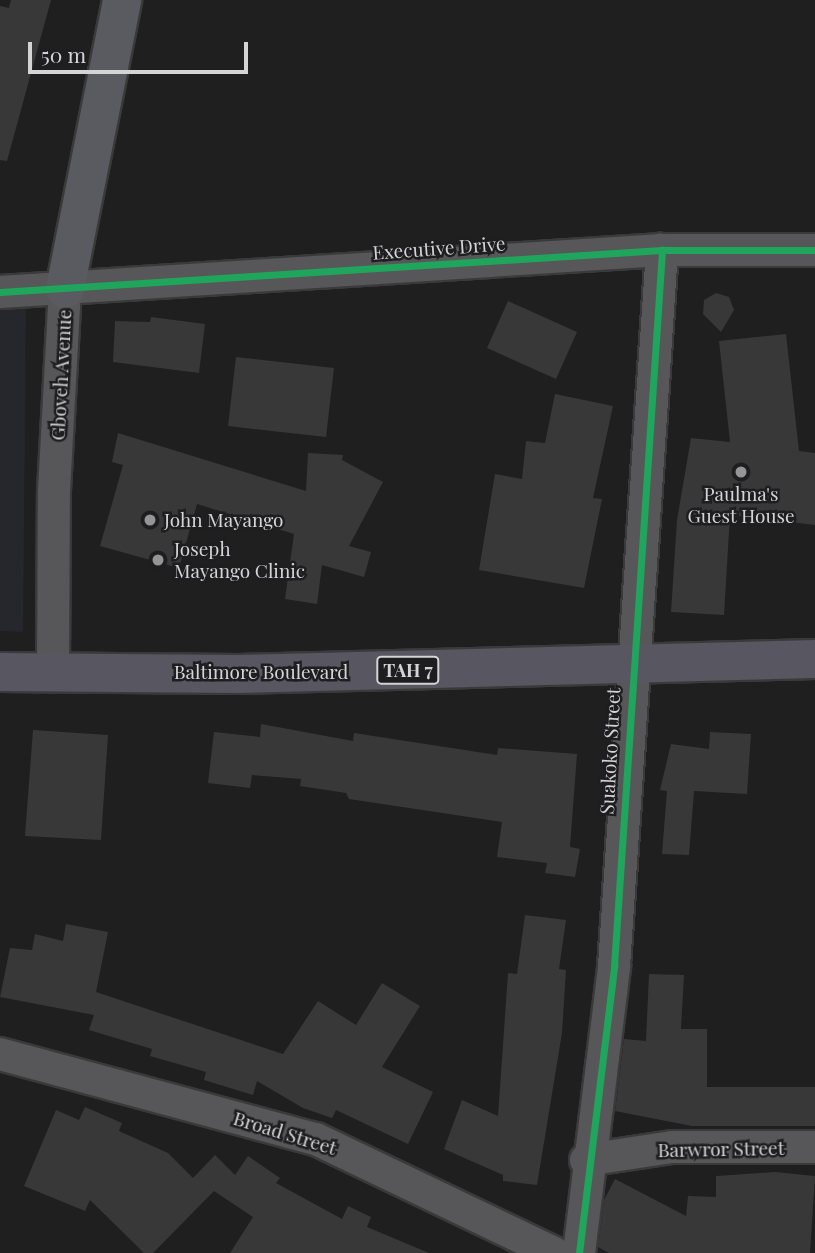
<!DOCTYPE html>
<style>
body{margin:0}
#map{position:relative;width:815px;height:1253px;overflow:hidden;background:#1f1f20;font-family:"Playfair Display",serif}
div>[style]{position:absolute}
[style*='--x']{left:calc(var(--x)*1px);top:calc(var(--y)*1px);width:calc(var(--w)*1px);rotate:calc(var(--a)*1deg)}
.built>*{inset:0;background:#26262d}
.building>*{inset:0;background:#383839}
.roads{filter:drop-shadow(2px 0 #3a3a3b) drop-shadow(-2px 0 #3a3a3b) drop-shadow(0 2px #3a3a3b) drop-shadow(0 -2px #3a3a3b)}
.minor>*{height:32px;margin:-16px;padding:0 16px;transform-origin:16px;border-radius:16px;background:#575759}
.major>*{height:38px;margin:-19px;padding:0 19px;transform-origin:19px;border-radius:19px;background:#5a5a61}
.highway>*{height:38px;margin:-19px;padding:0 19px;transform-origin:19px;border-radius:19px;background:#575661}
.cycleway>*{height:7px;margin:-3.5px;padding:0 3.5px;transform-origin:3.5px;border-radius:3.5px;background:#20a55d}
.dots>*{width:19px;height:19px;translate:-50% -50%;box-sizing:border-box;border:4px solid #1e1e21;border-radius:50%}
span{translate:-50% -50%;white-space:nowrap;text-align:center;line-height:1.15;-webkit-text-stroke:5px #1e1e21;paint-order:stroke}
.shield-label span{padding:2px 5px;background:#1e1e21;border:2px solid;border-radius:5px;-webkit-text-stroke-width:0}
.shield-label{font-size:18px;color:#d4d4d6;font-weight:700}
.street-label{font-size:19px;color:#d4d4d6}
.poi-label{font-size:19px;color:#d4d4d6}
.left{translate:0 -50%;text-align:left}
.scale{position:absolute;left:28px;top:42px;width:220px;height:32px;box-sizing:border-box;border:4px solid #d4d4d6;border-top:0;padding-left:9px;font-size:21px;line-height:24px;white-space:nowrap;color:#d4d4d6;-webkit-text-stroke:5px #1e1e21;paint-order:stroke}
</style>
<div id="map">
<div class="built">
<i style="clip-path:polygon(26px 305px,23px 632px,0 631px,0 308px)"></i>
</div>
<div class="building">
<i style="clip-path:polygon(11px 0,51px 0,7px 161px,0 160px,0 6px,9px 8px)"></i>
<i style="clip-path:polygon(716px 293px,729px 297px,734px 310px,721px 332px,703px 314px,704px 300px)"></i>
<i style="clip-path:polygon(508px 301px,577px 332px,556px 379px,487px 348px)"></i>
<i style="clip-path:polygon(151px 317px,205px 324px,199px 373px,113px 362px,115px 321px,150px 322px)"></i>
<i style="clip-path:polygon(786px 334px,799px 451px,815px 453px,815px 525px,730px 515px,724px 615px,671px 612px,677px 520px,691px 438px,730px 442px,719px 341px)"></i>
<i style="clip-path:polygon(236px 357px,334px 368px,326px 437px,228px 426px)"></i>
<i style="clip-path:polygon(555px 394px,613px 406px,593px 498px,602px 499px,584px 588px,479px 570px,495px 474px,522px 479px,526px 441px,545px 443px)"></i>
<i style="clip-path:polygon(118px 433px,306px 491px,308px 453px,343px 455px,342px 460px,383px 482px,349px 546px,371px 552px,364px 577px,322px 565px,317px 604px,285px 599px,294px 534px,197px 504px,179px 568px,100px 546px,123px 465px,112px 462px)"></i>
<i style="clip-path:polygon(261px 724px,353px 741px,354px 733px,497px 755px,498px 748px,577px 754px,570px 847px,580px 849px,575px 877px,545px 873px,547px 863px,497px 857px,502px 822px,349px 799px,346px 793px,300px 786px,301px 779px,252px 775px,250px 788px,208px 783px,214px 732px,260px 737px)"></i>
<i style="clip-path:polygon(33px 730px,108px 735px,101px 840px,25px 836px)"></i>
<i style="clip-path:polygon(710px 732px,751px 734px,747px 794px,694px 791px,689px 855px,662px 854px,667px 791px,660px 790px,671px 744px,709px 749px)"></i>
<i style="clip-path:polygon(525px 915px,566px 920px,559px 969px,566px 970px,562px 1033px,537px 1185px,503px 1181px,503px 1175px,444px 1149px,462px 1100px,498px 1116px,508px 973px,517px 974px)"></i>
<i style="clip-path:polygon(66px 924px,108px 932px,96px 992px,283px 1054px,318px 1001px,356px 1025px,382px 983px,420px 1006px,382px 1067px,433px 1092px,408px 1144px,336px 1110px,332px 1118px,303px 1108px,257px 1081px,253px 1095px,204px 1080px,206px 1072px,150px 1056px,152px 1049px,89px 1030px,94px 1015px,0 997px,10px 948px,32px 950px,35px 934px,63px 941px)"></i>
<i style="clip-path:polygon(649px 974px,684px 975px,681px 1029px,707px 1029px,707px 1087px,815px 1087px,815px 1126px,692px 1126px,615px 1111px,624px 1039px,646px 1041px)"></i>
<i style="clip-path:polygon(85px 1107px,122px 1123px,119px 1131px,168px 1153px,193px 1178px,215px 1155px,235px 1175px,248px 1156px,280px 1178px,276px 1183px,342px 1219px,348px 1206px,371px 1217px,367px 1227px,429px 1253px,230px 1253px,253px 1217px,214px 1191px,153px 1253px,144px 1253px,90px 1200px,85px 1211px,24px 1186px,56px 1110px,79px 1120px)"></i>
<i style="clip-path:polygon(775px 1172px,815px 1176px,810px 1253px,609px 1253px,598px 1247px,604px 1200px,615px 1179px,686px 1216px,688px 1196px,716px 1197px,716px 1176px)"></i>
</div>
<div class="roads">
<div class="minor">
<i style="--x:0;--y:292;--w:663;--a:-3.63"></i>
<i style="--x:662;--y:250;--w:153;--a:0"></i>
<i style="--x:53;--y:671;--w:180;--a:-89.7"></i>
<i style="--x:54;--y:491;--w:202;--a:-86.9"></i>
<i style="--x:0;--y:1054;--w:327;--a:15.1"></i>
<i style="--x:316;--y:1139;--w:264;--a:25.6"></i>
<i style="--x:586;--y:1160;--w:87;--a:-8.6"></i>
<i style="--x:672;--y:1147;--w:143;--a:0"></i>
<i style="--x:579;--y:1253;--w:289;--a:-83"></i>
<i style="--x:614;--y:966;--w:718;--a:-86.16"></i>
</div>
<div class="major">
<i style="--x:65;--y:289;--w:295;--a:-78.8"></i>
</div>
<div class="highway">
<i style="--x:0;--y:672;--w:239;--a:0.5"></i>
<i style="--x:239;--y:674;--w:576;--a:-1.49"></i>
</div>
</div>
<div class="cycleway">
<i style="--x:0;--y:292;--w:663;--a:-3.63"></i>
<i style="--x:662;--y:250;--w:153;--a:0"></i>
<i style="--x:579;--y:1253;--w:289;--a:-83"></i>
<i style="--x:614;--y:966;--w:718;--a:-86.16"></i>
</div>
<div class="dots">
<i style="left:741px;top:472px;background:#959596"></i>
<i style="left:150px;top:520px;background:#959596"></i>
<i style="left:158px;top:560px;background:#959596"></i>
</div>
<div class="shield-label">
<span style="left:408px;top:670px">TAH 7</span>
</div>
<div class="street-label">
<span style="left:439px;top:248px;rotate:-4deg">Executive Drive</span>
<span style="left:61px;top:375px;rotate:-87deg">Gboveh Avenue</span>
<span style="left:261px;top:672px">Baltimore Boulevard</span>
<span style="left:610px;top:751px;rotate:-87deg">Suakoko Street</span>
<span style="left:285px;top:1133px;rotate:17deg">Broad Street</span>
<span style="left:721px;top:1149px;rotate:-1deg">Barwror Street</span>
</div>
<div class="poi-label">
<span style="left:741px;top:505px">Paulma's<br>Guest House</span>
<span class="left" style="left:164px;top:520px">John Mayango</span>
<span class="left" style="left:174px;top:560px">Joseph<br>Mayango Clinic</span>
</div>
<div class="scale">50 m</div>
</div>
